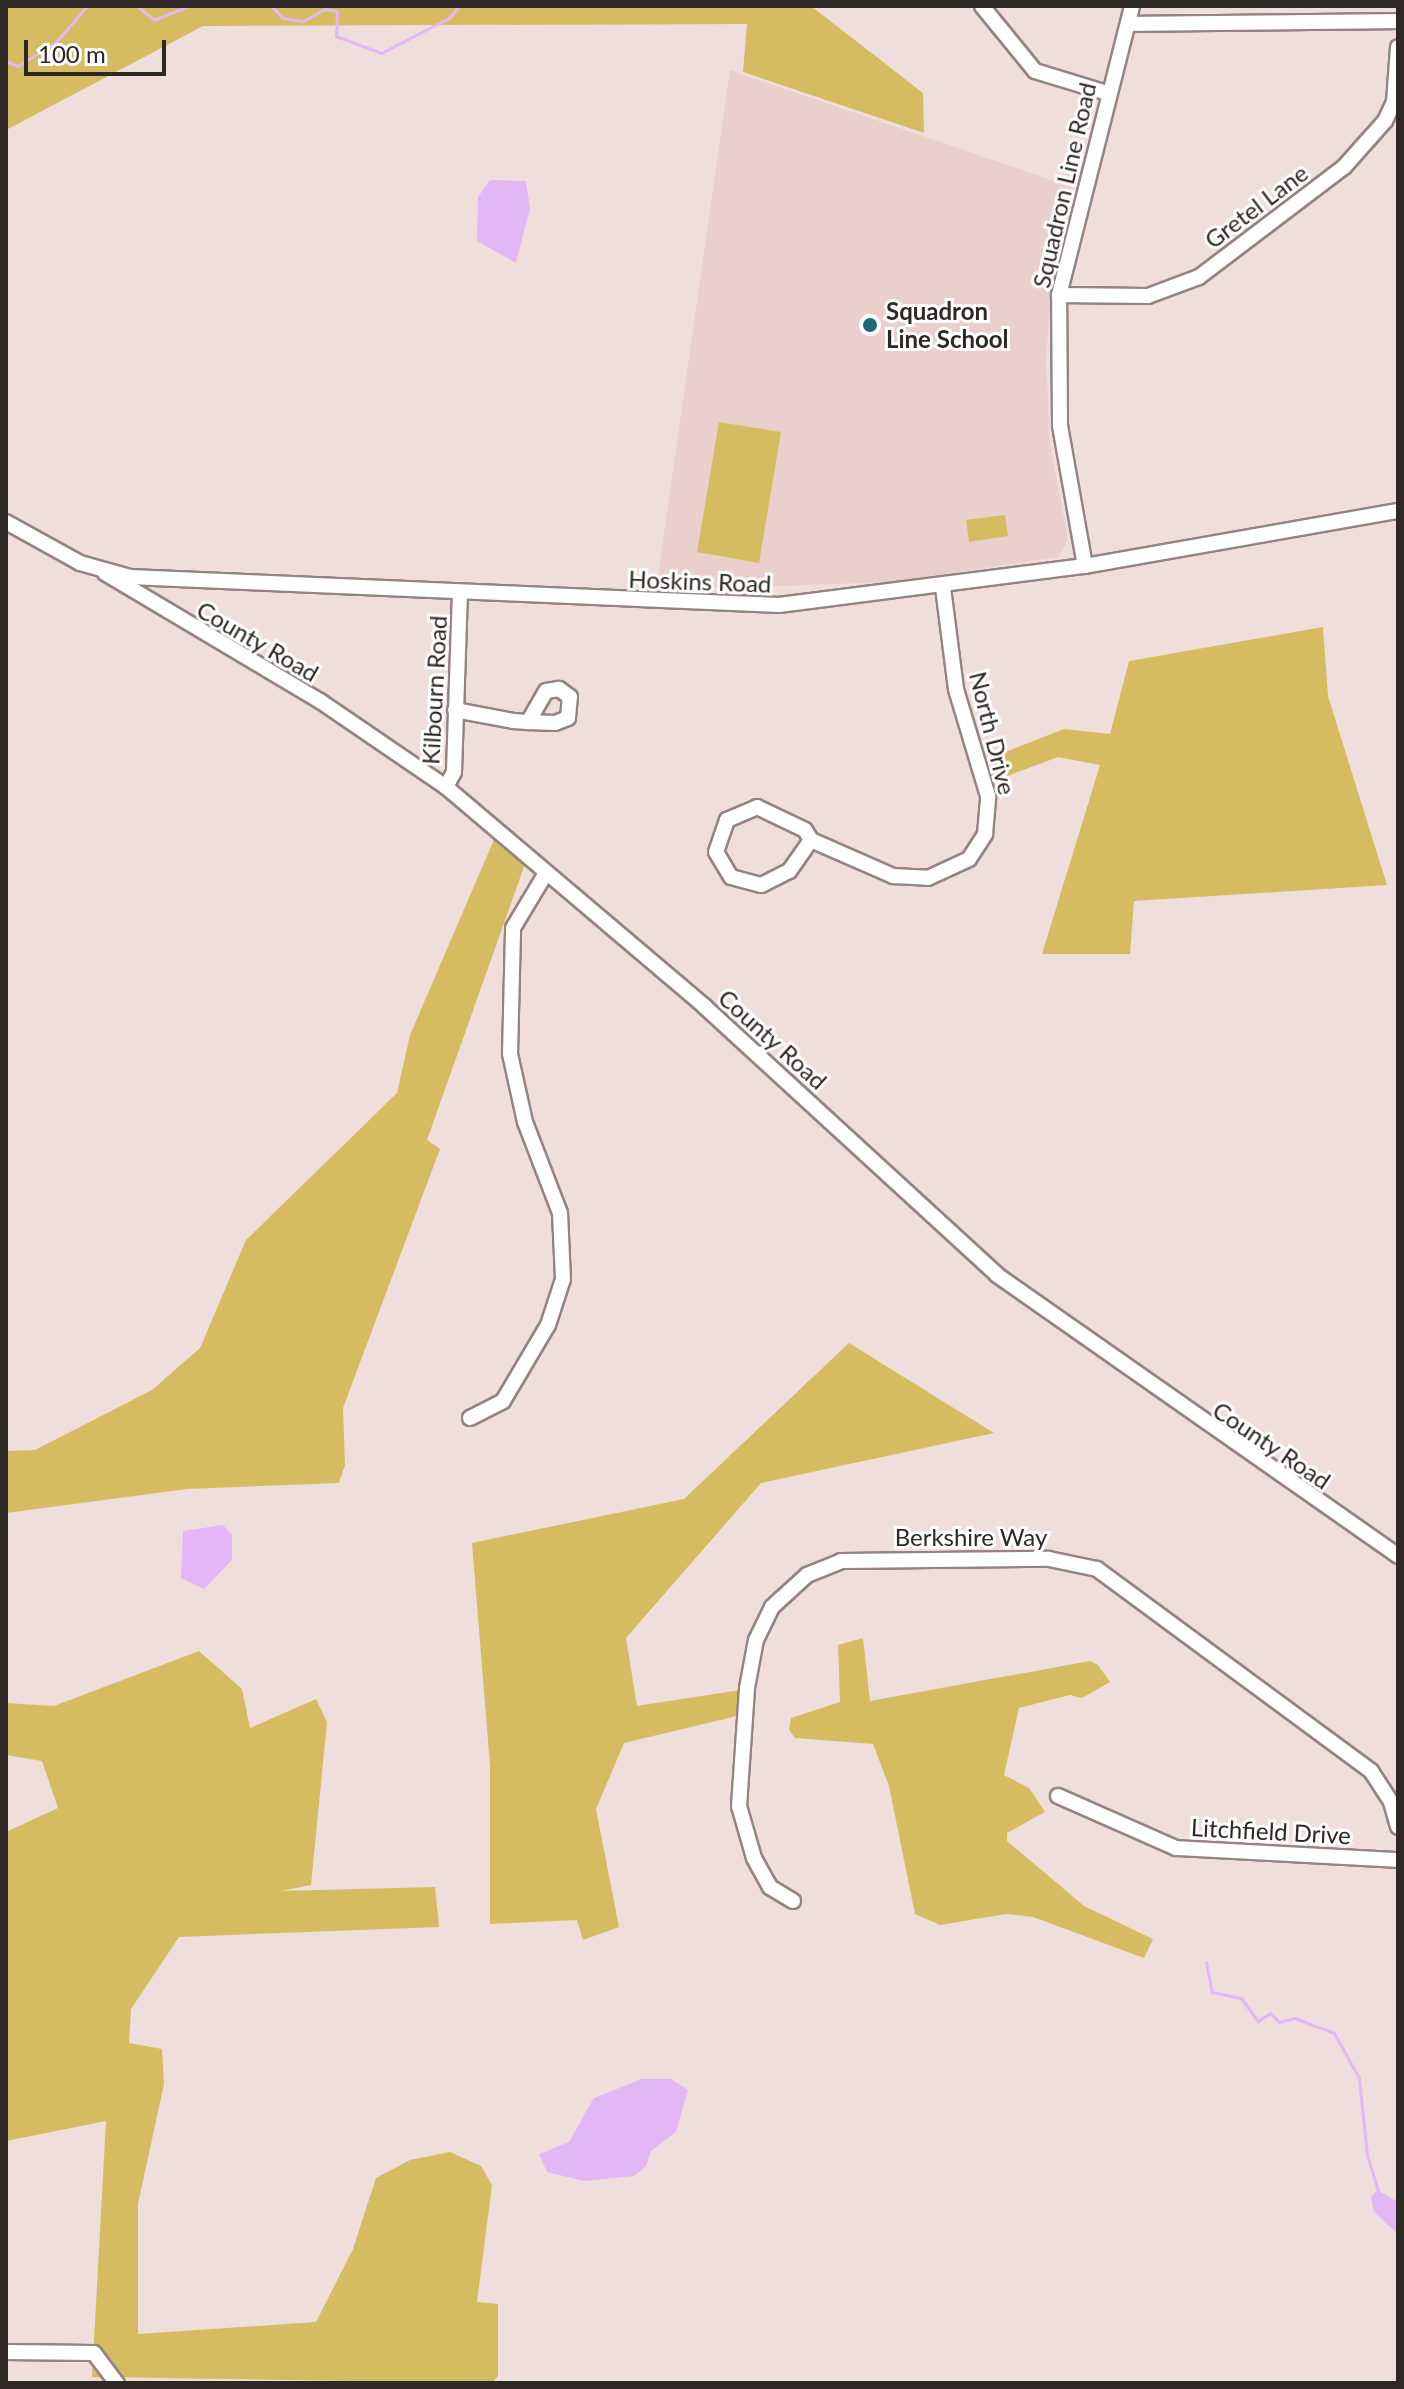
<!DOCTYPE html>
<style>
body{margin:0}
#map{position:relative;width:1404px;height:2389px;overflow:hidden;background:#efdedc;font-family:Lato,sans-serif}
div>[style]{position:absolute}
[style*='--x']{left:calc(var(--x)*1px);top:calc(var(--y)*1px);width:calc(var(--w)*1px);rotate:calc(var(--a)*1deg)}
.built>*{inset:0;background:#ead0cd}
.green>*{inset:0;background:#d6bc60}
.water>*{inset:0;background:#e3b7f5}
.stream>*{height:3px;margin:-1.5px;padding:0 1.5px;transform-origin:1.5px;border-radius:1.5px;background:#e3b7f5}
.roads{filter:drop-shadow(2px 0 #938482) drop-shadow(-2px 0 #938482) drop-shadow(0 2px #938482) drop-shadow(0 -2px #938482)}
.minor>*{height:14px;margin:-7px;padding:0 7px;transform-origin:7px;border-radius:7px;background:#fff}
.dots>*{width:22px;height:22px;translate:-50% -50%;box-sizing:border-box;border:4px solid #fff;border-radius:50%}
span{translate:-50% -50%;white-space:nowrap;text-align:center;line-height:1.15;-webkit-text-stroke:6px #fff;paint-order:stroke}
.street-label{font-size:24px;color:#2d2726}
.poi-label{font-size:24px;color:#2d2726;font-weight:700}
.left{translate:0 -50%;text-align:left}
.frame{position:absolute;inset:0;border:8px solid #2d2726;pointer-events:none}
.scale{position:absolute;left:24px;top:40px;width:142px;height:36px;box-sizing:border-box;border:4px solid #2d2726;border-top:0;padding-left:10px;font-size:24px;line-height:28px;white-space:nowrap;color:#2d2726;-webkit-text-stroke:6px #fff;paint-order:stroke}
</style>
<div id="map">
<div class="built">
<i style="clip-path:polygon(730px 70px,1072px 187px,1054px 270px,1046px 357px,1050px 445px,1068px 539px,1058px 557px,890px 582px,656px 590px)"></i>
</div>
<div class="green">
<i style="clip-path:polygon(6px 6px,811px 6px,923px 93px,924px 133px,743px 72px,747px 24px,203px 26px,6px 130px)"></i>
<i style="clip-path:polygon(719px 422px,781px 432px,759px 563px,697px 552px)"></i>
<i style="clip-path:polygon(1005px 515px,1008px 536px,969px 542px,966px 520px)"></i>
<i style="clip-path:polygon(1323px 627px,1328px 696px,1387px 885px,1134px 901px,1130px 954px,1042px 954px,1100px 765px,1058px 757px,986px 784px,980px 762px,1064px 729px,1110px 734px,1129px 661px)"></i>
<i style="clip-path:polygon(496px 835px,525px 864px,427px 1140px,440px 1149px,343px 1408px,345px 1465px,339px 1483px,187px 1489px,6px 1513px,6px 1451px,35px 1450px,152px 1390px,200px 1348px,246px 1240px,397px 1093px,410px 1035px)"></i>
<i style="clip-path:polygon(849px 1343px,994px 1433px,761px 1483px,626px 1638px,637px 1706px,740px 1690px,737px 1716px,624px 1743px,596px 1809px,619px 1927px,583px 1940px,577px 1920px,490px 1924px,490px 1765px,472px 1543px,684px 1499px)"></i>
<i style="clip-path:polygon(863px 1638px,870px 1701px,1090px 1661px,1098px 1665px,1110px 1682px,1082px 1698px,1070px 1695px,1019px 1708px,1004px 1775px,1029px 1788px,1045px 1812px,1007px 1833px,1007px 1841px,1084px 1906px,1153px 1939px,1144px 1958px,1033px 1917px,1006px 1914px,940px 1925px,915px 1914px,889px 1786px,873px 1744px,795px 1738px,789px 1730px,791px 1718px,840px 1702px,838px 1645px)"></i>
<i style="clip-path:polygon(199px 1651px,242px 1689px,250px 1728px,316px 1699px,327px 1722px,311px 1885px,281px 1891px,435px 1887px,439px 1927px,179px 1937px,131px 2009px,129px 2043px,162px 2049px,164px 2084px,138px 2204px,138px 2334px,316px 2322px,353px 2249px,376px 2178px,410px 2160px,450px 2152px,481px 2166px,492px 2185px,477px 2302px,498px 2304px,498px 2376px,492px 2383px,92px 2377px,106px 2121px,6px 2141px,6px 1832px,58px 1808px,42px 1761px,6px 1755px,6px 1703px,54px 1706px)"></i>
</div>
<div class="water">
<i style="clip-path:polygon(490px 180px,526px 181px,530px 208px,516px 263px,477px 241px,478px 197px)"></i>
<i style="clip-path:polygon(223px 1525px,232px 1535px,232px 1560px,204px 1589px,181px 1578px,183px 1531px)"></i>
<i style="clip-path:polygon(642px 2079px,671px 2079px,688px 2090px,676px 2132px,651px 2151px,646px 2166px,634px 2176px,584px 2181px,547px 2172px,539px 2154px,569px 2142px,594px 2098px)"></i>
<i style="clip-path:polygon(1377px 2190px,1398px 2202px,1398px 2234px,1374px 2212px,1371px 2197px)"></i>
</div>
<div class="stream">
<i style="--x:110;--y:6;--w:11;--a:0"></i>
<i style="--x:137;--y:6;--w:22;--a:39"></i>
<i style="--x:154;--y:20;--w:37;--a:-22"></i>
<i style="--x:271;--y:6;--w:17;--a:45"></i>
<i style="--x:283;--y:18;--w:20;--a:9"></i>
<i style="--x:303;--y:21;--w:25;--a:-29"></i>
<i style="--x:325;--y:9;--w:12;--a:9"></i>
<i style="--x:337;--y:11;--w:25;--a:92"></i>
<i style="--x:336;--y:36;--w:48;--a:20.7"></i>
<i style="--x:381;--y:53;--w:76;--a:-27.2"></i>
<i style="--x:449;--y:18;--w:16;--a:-50"></i>
<i style="--x:6;--y:61;--w:13;--a:23"></i>
<i style="--x:18;--y:66;--w:45;--a:-32.3"></i>
<i style="--x:56;--y:42;--w:48;--a:-49.3"></i>
<i style="--x:1206;--y:1962;--w:31;--a:79"></i>
<i style="--x:1212;--y:1992;--w:30;--a:12"></i>
<i style="--x:1241;--y:1998;--w:29;--a:54"></i>
<i style="--x:1258;--y:2021;--w:14;--a:-34"></i>
<i style="--x:1270;--y:2013;--w:13;--a:45"></i>
<i style="--x:1279;--y:2022;--w:16;--a:-14"></i>
<i style="--x:1295;--y:2018;--w:42;--a:21"></i>
<i style="--x:1334;--y:2033;--w:51;--a:60.9"></i>
<i style="--x:1359;--y:2078;--w:77;--a:84.1"></i>
<i style="--x:1367;--y:2155;--w:41;--a:72.9"></i>
</div>
<div class="roads">
<div class="minor">
<i style="--x:982;--y:6;--w:84;--a:50.8"></i>
<i style="--x:1035;--y:71;--w:75;--a:17"></i>
<i style="--x:1129;--y:24;--w:269;--a:-0.6"></i>
<i style="--x:1059;--y:295;--w:89;--a:0.6"></i>
<i style="--x:1148;--y:296;--w:54;--a:-20.4"></i>
<i style="--x:1199;--y:277;--w:182;--a:-37.2"></i>
<i style="--x:1344;--y:167;--w:62;--a:-48.3"></i>
<i style="--x:1385;--y:121;--w:21;--a:-65"></i>
<i style="--x:1394;--y:102;--w:55;--a:-85.8"></i>
<i style="--x:6;--y:522;--w:85;--a:29"></i>
<i style="--x:80;--y:563;--w:52;--a:15.6"></i>
<i style="--x:130;--y:577;--w:650;--a:2.47"></i>
<i style="--x:779;--y:605;--w:308;--a:-7.3"></i>
<i style="--x:1085;--y:566;--w:318;--a:-10"></i>
<i style="--x:1085;--y:566;--w:143;--a:-100.1"></i>
<i style="--x:1060;--y:425;--w:130;--a:-90.4"></i>
<i style="--x:1059;--y:295;--w:298;--a:-75.8"></i>
<i style="--x:105;--y:573;--w:250;--a:30.8"></i>
<i style="--x:320;--y:701;--w:153;--a:34.3"></i>
<i style="--x:446;--y:787;--w:340;--a:40.3"></i>
<i style="--x:705;--y:1007;--w:396;--a:42.5"></i>
<i style="--x:997;--y:1275;--w:490;--a:35"></i>
<i style="--x:455;--y:710;--w:59;--a:10.7"></i>
<i style="--x:513;--y:721;--w:15;--a:4"></i>
<i style="--x:528;--y:722;--w:27;--a:2"></i>
<i style="--x:555;--y:723;--w:14;--a:-21"></i>
<i style="--x:568;--y:718;--w:21;--a:-85"></i>
<i style="--x:570;--y:697;--w:14;--a:-144"></i>
<i style="--x:559;--y:689;--w:13;--a:171"></i>
<i style="--x:546;--y:691;--w:36;--a:120"></i>
<i style="--x:446;--y:787;--w:17;--a:-62"></i>
<i style="--x:454;--y:772;--w:179;--a:-88.1"></i>
<i style="--x:757;--y:807;--w:53;--a:25.6"></i>
<i style="--x:805;--y:830;--w:12;--a:59"></i>
<i style="--x:811;--y:840;--w:38;--a:125"></i>
<i style="--x:789;--y:871;--w:31;--a:153"></i>
<i style="--x:761;--y:885;--w:31;--a:-165"></i>
<i style="--x:731;--y:877;--w:29;--a:-121"></i>
<i style="--x:716;--y:852;--w:34;--a:-71"></i>
<i style="--x:727;--y:820;--w:33;--a:-23"></i>
<i style="--x:811;--y:840;--w:90;--a:23.7"></i>
<i style="--x:893;--y:876;--w:35;--a:3"></i>
<i style="--x:928;--y:878;--w:45;--a:-24.9"></i>
<i style="--x:969;--y:859;--w:30;--a:-57"></i>
<i style="--x:985;--y:834;--w:38;--a:-85"></i>
<i style="--x:988;--y:796;--w:112;--a:-106.7"></i>
<i style="--x:956;--y:689;--w:103;--a:-97.3"></i>
<i style="--x:470;--y:1418;--w:37;--a:-27"></i>
<i style="--x:503;--y:1401;--w:88;--a:-59.4"></i>
<i style="--x:548;--y:1325;--w:48;--a:-71.9"></i>
<i style="--x:563;--y:1279;--w:66;--a:-92.6"></i>
<i style="--x:560;--y:1213;--w:97;--a:-111"></i>
<i style="--x:525;--y:1122;--w:70;--a:-102.4"></i>
<i style="--x:510;--y:1054;--w:126;--a:-88.6"></i>
<i style="--x:513;--y:928;--w:64;--a:-59"></i>
<i style="--x:1058;--y:1796;--w:129;--a:23.8"></i>
<i style="--x:1176;--y:1848;--w:222;--a:3.1"></i>
<i style="--x:793;--y:1901;--w:27;--a:-149"></i>
<i style="--x:770;--y:1887;--w:33;--a:-119"></i>
<i style="--x:754;--y:1858;--w:54;--a:-106.1"></i>
<i style="--x:739;--y:1806;--w:118;--a:-86.1"></i>
<i style="--x:747;--y:1688;--w:49;--a:-79.4"></i>
<i style="--x:756;--y:1640;--w:37;--a:-64"></i>
<i style="--x:772;--y:1607;--w:47;--a:-42.4"></i>
<i style="--x:807;--y:1575;--w:37;--a:-22"></i>
<i style="--x:841;--y:1561;--w:208;--a:-0.6"></i>
<i style="--x:1049;--y:1559;--w:49;--a:11.8"></i>
<i style="--x:1097;--y:1569;--w:340;--a:36.4"></i>
<i style="--x:1371;--y:1771;--w:37;--a:57"></i>
<i style="--x:1391;--y:1802;--w:26;--a:74"></i>
<i style="--x:6;--y:2352;--w:88;--a:0.7"></i>
<i style="--x:94;--y:2353;--w:38;--a:53"></i>
</div>
</div>
<div class="dots">
<i style="left:870px;top:325px;background:#1f6774"></i>
</div>
<div class="street-label">
<span style="left:1064px;top:185px;rotate:-77deg">Squadron Line Road</span>
<span style="left:1256px;top:206px;rotate:-37deg">Gretel Lane</span>
<span style="left:700px;top:581px;rotate:2deg">Hoskins Road</span>
<span style="left:258px;top:641px;rotate:30deg">County Road</span>
<span style="left:434px;top:690px;rotate:-87deg">Kilbourn Road</span>
<span style="left:993px;top:733px;rotate:76deg">North Drive</span>
<span style="left:773px;top:1039px;rotate:42deg">County Road</span>
<span style="left:1272px;top:1445px;rotate:34deg">County Road</span>
<span style="left:971px;top:1537px">Berkshire Way</span>
<span style="left:1271px;top:1831px;rotate:3deg">Litchfield Drive</span>
</div>
<div class="poi-label">
<span class="left" style="left:886px;top:325px">Squadron<br>Line School</span>
</div>
<div class="frame"></div>
<div class="scale">100 m</div>
</div>
